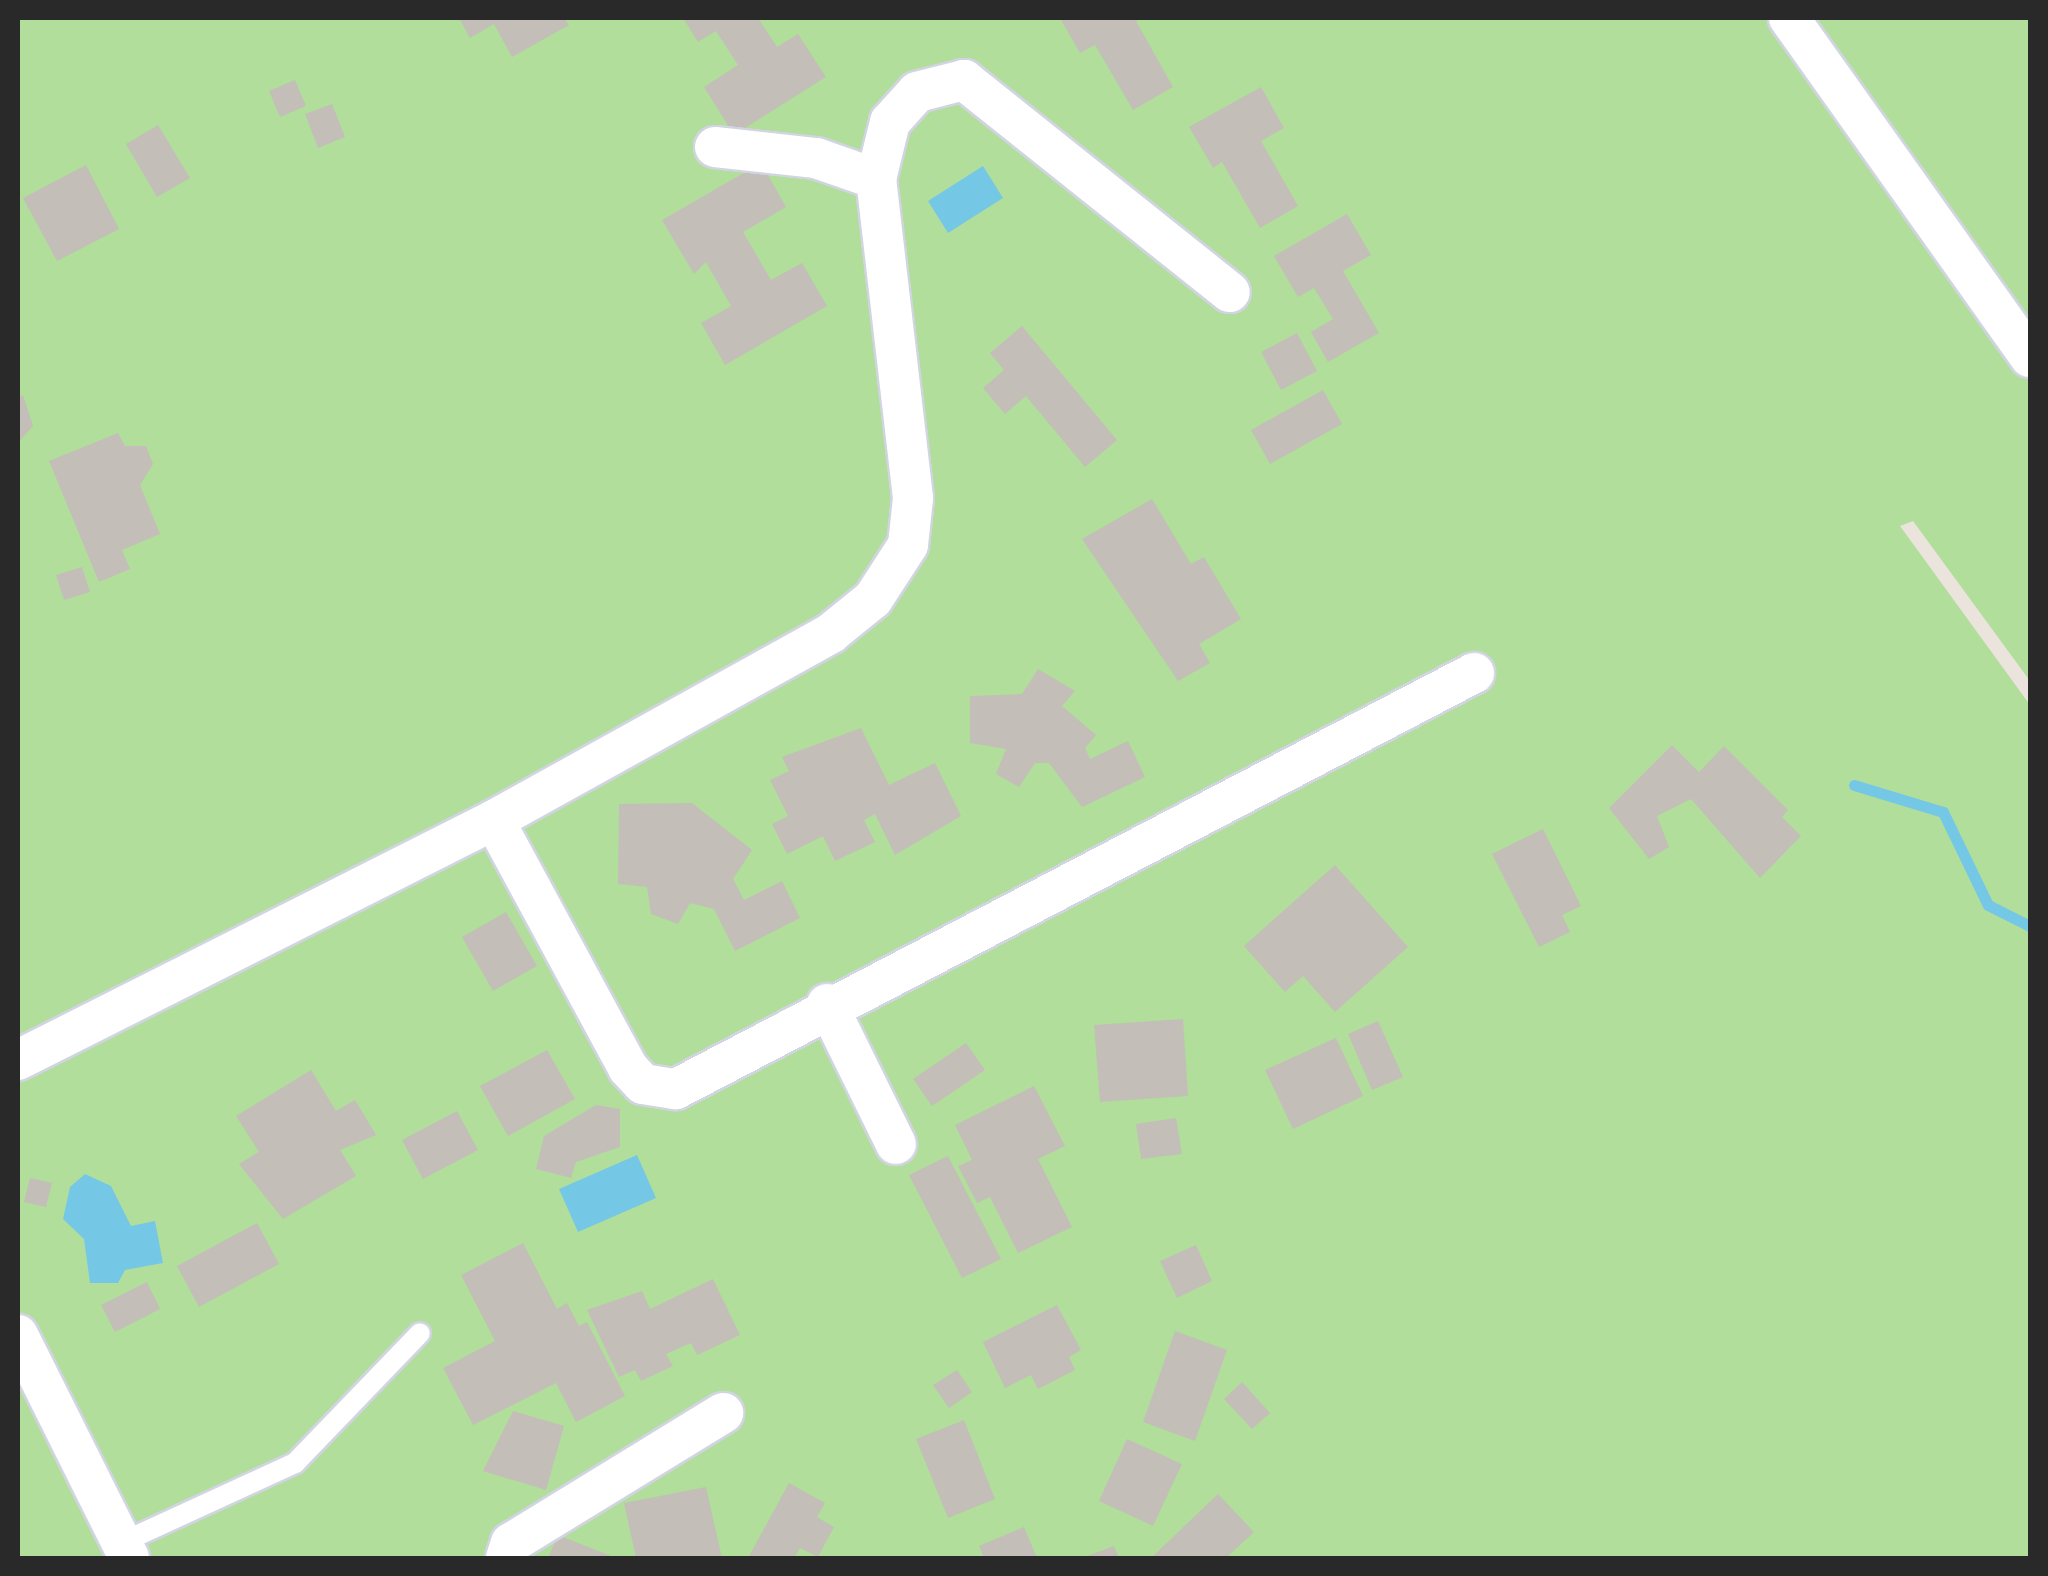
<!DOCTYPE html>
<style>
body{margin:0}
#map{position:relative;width:2048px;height:1576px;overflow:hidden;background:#eae4dc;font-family:Cabin,sans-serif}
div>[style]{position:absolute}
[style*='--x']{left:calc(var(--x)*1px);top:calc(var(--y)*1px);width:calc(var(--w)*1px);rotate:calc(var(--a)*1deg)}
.green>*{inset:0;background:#b1de9b}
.water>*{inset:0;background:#75c7e6}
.stream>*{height:11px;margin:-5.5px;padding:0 5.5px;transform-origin:5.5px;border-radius:5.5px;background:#75c7e6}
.building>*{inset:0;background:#c3beb7}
.roads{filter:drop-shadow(2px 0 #d1d4e1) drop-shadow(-2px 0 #d1d4e1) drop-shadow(0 2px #d1d4e1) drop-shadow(0 -2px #d1d4e1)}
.service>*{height:20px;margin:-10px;padding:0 10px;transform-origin:10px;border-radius:10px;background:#fff}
.minor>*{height:40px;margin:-20px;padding:0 20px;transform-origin:20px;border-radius:20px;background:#fff}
span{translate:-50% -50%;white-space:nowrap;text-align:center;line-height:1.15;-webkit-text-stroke:10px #fff;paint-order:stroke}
.frame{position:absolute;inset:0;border:20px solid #292929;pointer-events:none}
</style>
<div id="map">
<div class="green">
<i style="clip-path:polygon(18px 18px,2030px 18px,2030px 681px,1913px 521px,1900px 526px,2030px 705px,2030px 1558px,18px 1558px)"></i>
</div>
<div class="water">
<i style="clip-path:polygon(983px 166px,1003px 198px,948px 233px,928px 201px)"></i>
<i style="clip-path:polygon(637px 1155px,656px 1198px,578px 1232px,559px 1189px)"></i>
<i style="clip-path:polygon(85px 1174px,111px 1186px,131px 1226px,155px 1221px,163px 1263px,125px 1270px,118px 1283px,90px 1283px,84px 1239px,63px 1219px,70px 1187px)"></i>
</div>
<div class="stream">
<i style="--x:1854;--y:785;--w:93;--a:16.9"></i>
<i style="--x:1943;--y:812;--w:103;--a:64.2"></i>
<i style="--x:1988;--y:905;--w:47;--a:26.6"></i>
</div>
<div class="building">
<i style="clip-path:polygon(459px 18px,564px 18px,569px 25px,512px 57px,494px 24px,470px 38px)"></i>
<i style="clip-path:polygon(683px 18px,758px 18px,777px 47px,798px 34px,826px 77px,734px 135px,704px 87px,738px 65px,716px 31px,698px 42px)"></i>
<i style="clip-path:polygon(1060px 18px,1143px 18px,1136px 21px,1173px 87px,1133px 110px,1095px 45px,1080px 53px)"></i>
<i style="clip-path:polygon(295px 80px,306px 106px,280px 117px,269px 91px)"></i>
<i style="clip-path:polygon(1261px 87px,1284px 128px,1261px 141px,1298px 206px,1260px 228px,1222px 162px,1213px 168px,1189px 127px)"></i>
<i style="clip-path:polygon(332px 104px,345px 137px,318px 148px,305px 114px)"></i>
<i style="clip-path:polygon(158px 125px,190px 178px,157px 197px,126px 144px)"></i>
<i style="clip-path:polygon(761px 163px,786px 207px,743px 232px,771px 280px,802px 263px,827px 306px,725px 365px,701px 323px,731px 306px,706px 262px,694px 274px,662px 220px)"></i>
<i style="clip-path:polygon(86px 165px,119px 229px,57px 261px,23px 198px)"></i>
<i style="clip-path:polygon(1347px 214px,1371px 255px,1343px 271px,1379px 333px,1328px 362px,1311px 332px,1333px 319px,1314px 288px,1298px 297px,1274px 256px)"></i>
<i style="clip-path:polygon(1022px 326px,1117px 440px,1085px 467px,1026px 396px,1005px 414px,983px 388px,1004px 370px,990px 353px)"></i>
<i style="clip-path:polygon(1297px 333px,1317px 371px,1281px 390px,1261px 352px)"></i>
<i style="clip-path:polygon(1323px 390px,1342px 424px,1270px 464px,1251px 430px)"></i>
<i style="clip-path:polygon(23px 395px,33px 426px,18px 443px,18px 397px)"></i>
<i style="clip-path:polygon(118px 433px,125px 446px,146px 446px,153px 464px,140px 485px,160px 534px,122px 550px,130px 569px,99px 582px,49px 461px)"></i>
<i style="clip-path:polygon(1152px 499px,1191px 564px,1204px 557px,1241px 619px,1199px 644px,1210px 663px,1178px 681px,1082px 539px)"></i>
<i style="clip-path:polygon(82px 567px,90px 592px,64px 600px,56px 575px)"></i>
<i style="clip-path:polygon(1038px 669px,1075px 691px,1062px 706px,1096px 735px,1085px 748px,1090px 759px,1128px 741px,1145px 777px,1082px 807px,1049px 763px,1035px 763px,1019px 787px,996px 774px,1006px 749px,970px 743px,970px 696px,1022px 694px)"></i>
<i style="clip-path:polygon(861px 728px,889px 785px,935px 763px,961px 816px,895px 855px,875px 814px,864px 820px,875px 842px,835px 861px,823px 836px,787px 854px,772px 824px,788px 816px,770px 780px,789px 771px,782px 757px)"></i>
<i style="clip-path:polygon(1672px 745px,1699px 772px,1724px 746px,1788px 810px,1782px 817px,1801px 836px,1760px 878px,1691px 799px,1657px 816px,1669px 847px,1649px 859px,1609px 808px)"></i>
<i style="clip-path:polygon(692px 803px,752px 850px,733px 879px,744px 900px,782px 881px,800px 918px,735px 951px,714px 909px,690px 903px,678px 924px,651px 914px,647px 887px,618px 884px,619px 804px)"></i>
<i style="clip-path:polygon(1543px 829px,1581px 906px,1562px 915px,1570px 932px,1539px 947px,1492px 854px)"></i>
<i style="clip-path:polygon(1335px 865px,1408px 947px,1335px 1012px,1303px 976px,1285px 992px,1244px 946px)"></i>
<i style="clip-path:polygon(506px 912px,537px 966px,493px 991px,462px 937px)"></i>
<i style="clip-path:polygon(1183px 1019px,1188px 1096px,1100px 1102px,1094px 1025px)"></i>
<i style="clip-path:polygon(1378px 1021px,1403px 1077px,1372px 1090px,1348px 1034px)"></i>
<i style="clip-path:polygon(1336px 1038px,1363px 1096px,1293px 1129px,1265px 1070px)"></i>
<i style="clip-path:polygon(966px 1043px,985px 1070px,932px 1106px,913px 1079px)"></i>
<i style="clip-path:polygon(547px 1050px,575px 1099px,508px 1136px,480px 1086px)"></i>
<i style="clip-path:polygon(311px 1070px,336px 1111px,355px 1100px,376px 1135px,340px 1150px,356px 1176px,283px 1219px,239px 1164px,259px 1152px,236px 1116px)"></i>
<i style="clip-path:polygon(1034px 1086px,1065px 1146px,1038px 1159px,1072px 1227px,1018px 1253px,990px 1197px,977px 1203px,958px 1166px,972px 1160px,955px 1125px)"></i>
<i style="clip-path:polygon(596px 1105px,620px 1109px,620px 1147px,576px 1162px,571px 1178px,536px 1169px,544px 1136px)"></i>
<i style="clip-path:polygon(457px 1111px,478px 1150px,423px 1179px,402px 1140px)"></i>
<i style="clip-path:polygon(1176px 1118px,1182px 1154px,1141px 1159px,1136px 1124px)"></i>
<i style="clip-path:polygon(948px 1156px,1001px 1259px,962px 1278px,909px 1175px)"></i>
<i style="clip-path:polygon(30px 1178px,52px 1183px,46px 1207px,24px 1202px)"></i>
<i style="clip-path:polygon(257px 1223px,279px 1264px,199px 1307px,177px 1266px)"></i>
<i style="clip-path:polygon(523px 1243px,557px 1309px,567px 1303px,579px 1326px,587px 1322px,625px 1396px,576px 1422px,556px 1383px,473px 1425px,443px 1368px,495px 1341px,461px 1275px)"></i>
<i style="clip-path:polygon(1196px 1245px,1212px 1281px,1177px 1298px,1160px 1261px)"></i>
<i style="clip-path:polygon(713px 1279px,740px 1335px,697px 1355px,691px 1343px,666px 1354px,673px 1366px,641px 1381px,635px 1370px,619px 1377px,587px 1310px,642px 1291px,650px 1309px)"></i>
<i style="clip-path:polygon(147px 1282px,160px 1309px,115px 1332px,101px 1305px)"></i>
<i style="clip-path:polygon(1057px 1305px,1081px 1350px,1069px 1357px,1075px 1370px,1038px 1389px,1031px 1375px,1005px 1388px,983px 1342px)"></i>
<i style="clip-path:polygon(1175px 1331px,1227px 1350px,1195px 1441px,1143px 1422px)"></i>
<i style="clip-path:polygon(957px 1370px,972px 1392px,949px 1408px,933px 1385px)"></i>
<i style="clip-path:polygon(1242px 1382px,1270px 1413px,1252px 1429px,1224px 1399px)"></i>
<i style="clip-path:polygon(513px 1411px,564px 1426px,546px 1490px,483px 1471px)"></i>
<i style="clip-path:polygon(964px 1420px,995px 1499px,948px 1518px,916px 1439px)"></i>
<i style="clip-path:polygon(1127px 1439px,1182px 1464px,1153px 1526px,1099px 1501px)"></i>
<i style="clip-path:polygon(789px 1483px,825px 1503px,817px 1517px,834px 1527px,818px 1557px,800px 1548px,794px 1558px,748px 1558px)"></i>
<i style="clip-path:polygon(706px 1487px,722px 1558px,636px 1558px,624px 1503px)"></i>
<i style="clip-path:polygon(1218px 1494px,1254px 1532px,1226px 1558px,1151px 1558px)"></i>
<i style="clip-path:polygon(1024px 1527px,1037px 1558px,984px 1558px,979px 1546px)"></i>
<i style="clip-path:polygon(558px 1535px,616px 1558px,548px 1558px)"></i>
<i style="clip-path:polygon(1114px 1546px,1119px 1558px,1082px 1558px)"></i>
</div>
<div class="roads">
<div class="service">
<i style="--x:121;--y:1543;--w:192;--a:-24.7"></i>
<i style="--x:295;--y:1463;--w:180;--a:-46.1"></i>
</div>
<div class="minor">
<i style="--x:1789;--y:18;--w:416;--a:54.6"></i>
<i style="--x:715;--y:147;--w:102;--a:6.2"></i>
<i style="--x:816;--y:158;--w:64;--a:19.3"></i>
<i style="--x:494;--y:820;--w:282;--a:61.6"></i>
<i style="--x:628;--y:1068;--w:22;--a:47"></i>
<i style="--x:643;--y:1084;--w:33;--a:9"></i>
<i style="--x:676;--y:1089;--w:900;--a:-27.53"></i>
<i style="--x:827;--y:1004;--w:156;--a:63.8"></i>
<i style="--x:18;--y:1060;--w:533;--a:-26.76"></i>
<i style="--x:494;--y:820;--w:385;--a:-29"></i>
<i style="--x:831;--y:633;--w:54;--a:-39"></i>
<i style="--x:873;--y:599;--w:64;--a:-57.1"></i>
<i style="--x:908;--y:545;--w:47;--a:-83.9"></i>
<i style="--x:913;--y:498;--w:321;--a:-96.6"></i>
<i style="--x:876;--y:179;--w:59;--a:-76.2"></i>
<i style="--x:890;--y:122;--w:40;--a:-48"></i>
<i style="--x:917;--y:92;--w:49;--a:-14.3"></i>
<i style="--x:964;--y:80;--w:340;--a:38.6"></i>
<i style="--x:18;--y:1335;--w:249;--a:63.5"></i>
<i style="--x:506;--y:1558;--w:16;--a:-72"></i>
<i style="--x:511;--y:1543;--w:249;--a:-31.5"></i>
</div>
</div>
<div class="frame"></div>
</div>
